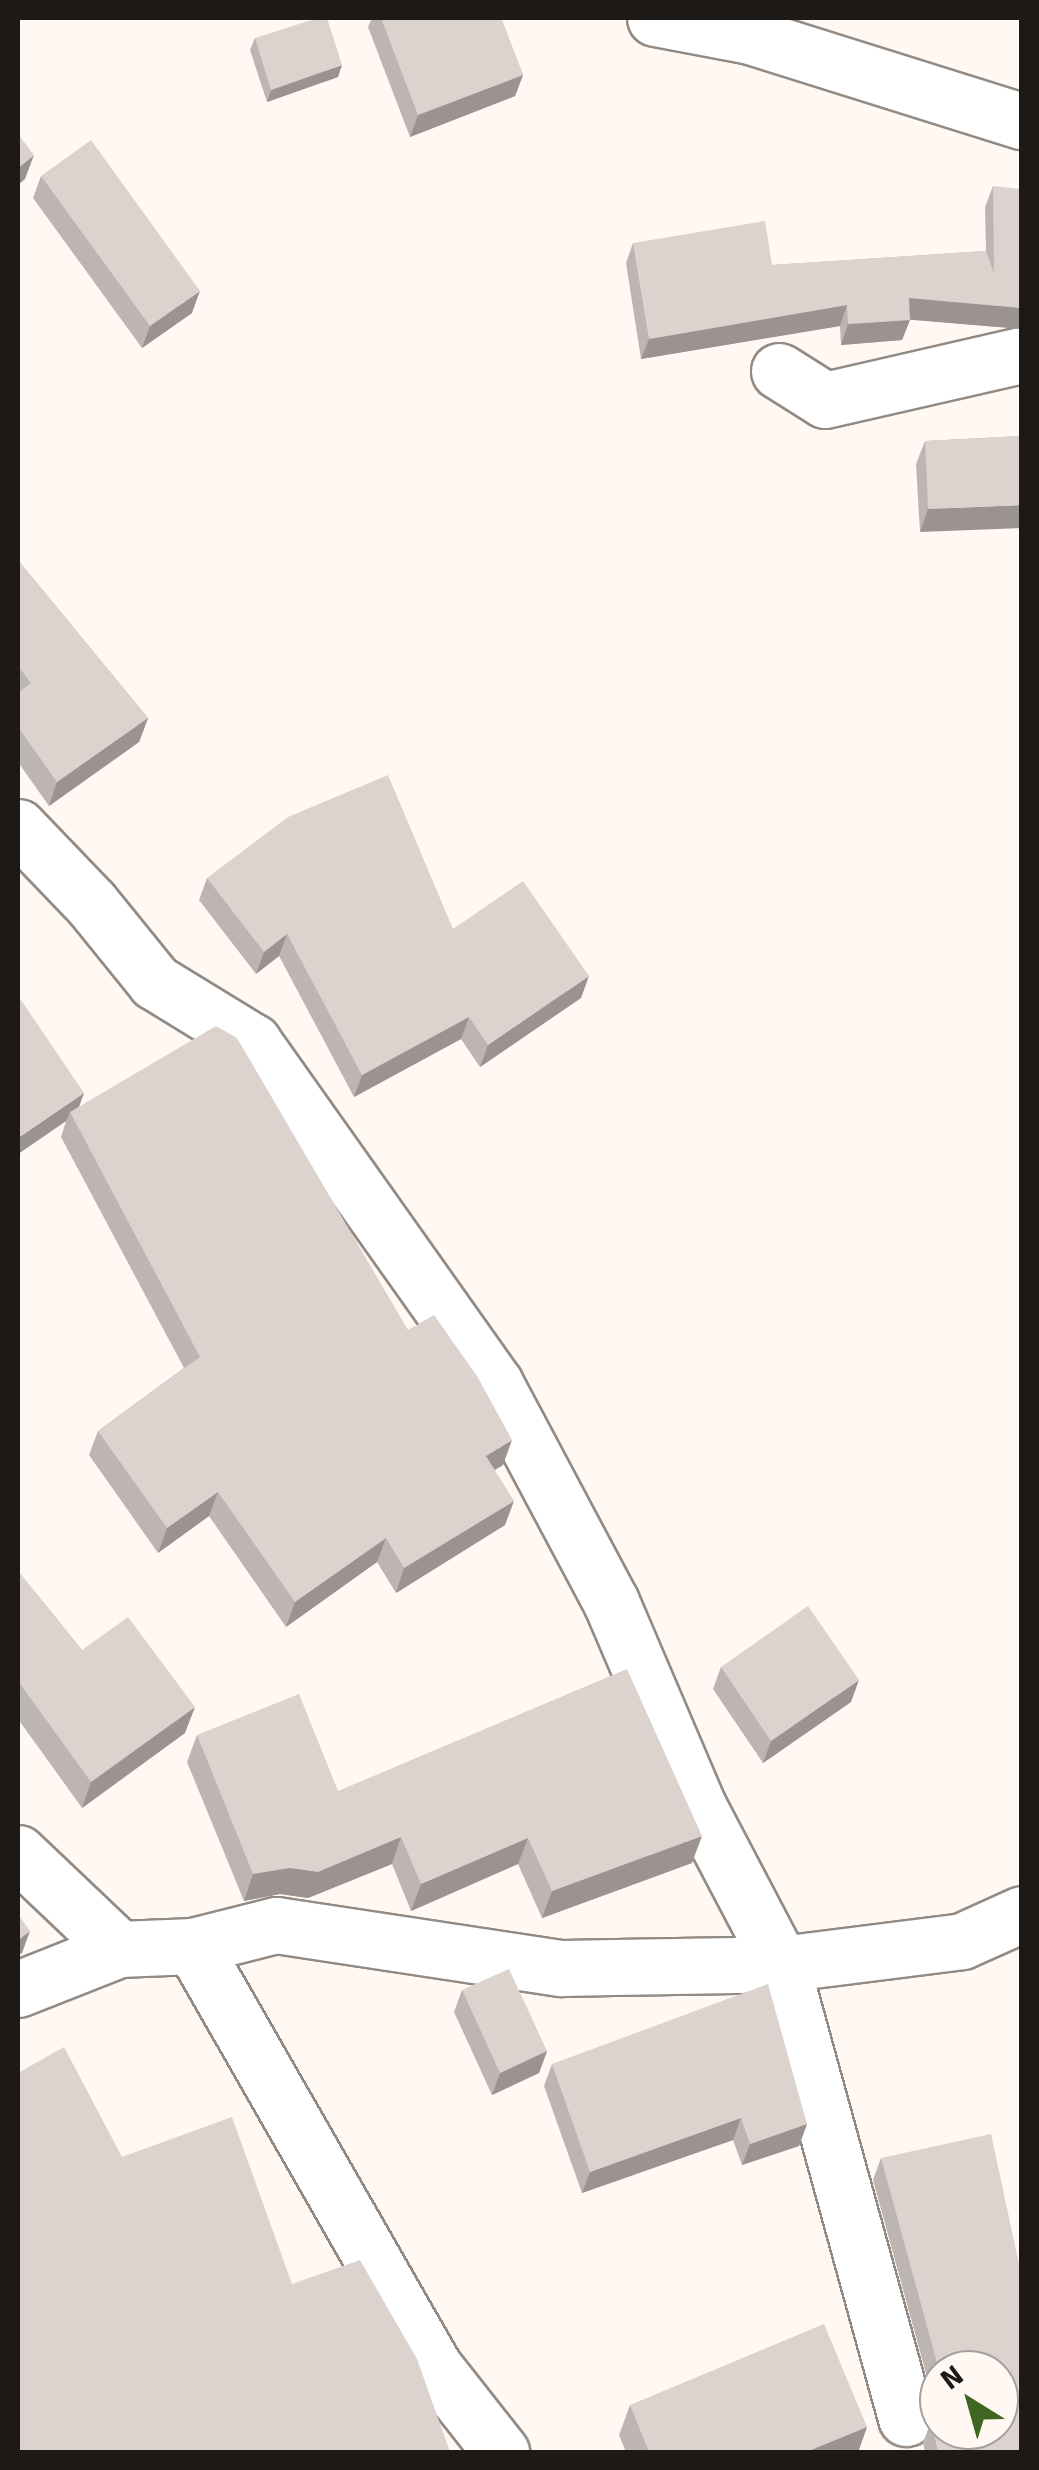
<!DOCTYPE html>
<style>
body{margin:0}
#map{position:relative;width:1039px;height:2470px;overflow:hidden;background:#fff8f3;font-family:Signika,sans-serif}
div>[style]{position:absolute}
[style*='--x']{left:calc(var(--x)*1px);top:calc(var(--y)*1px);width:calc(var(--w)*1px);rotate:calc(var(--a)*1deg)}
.roads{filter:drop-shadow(2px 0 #928b85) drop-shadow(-2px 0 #928b85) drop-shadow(0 2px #928b85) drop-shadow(0 -2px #928b85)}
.minor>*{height:55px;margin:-27.5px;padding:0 27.5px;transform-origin:27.5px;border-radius:27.5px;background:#fff}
.wall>*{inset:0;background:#bdb5b1}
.shaded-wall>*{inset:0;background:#9a9390}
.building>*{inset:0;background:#dcd2ce}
span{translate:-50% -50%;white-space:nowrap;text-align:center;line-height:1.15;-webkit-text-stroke:10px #fff8f3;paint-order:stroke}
.frame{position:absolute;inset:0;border:20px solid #1c1917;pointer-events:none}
.north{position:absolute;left:919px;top:2350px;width:100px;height:100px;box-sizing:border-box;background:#fff8f3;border:2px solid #a49f9b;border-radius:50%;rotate:323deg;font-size:28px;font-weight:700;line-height:40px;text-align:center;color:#1c1917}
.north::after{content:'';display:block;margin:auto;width:35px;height:45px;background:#406722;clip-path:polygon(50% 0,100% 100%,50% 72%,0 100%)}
</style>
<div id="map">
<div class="roads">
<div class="minor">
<i style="--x:655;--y:18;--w:97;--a:10.7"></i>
<i style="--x:750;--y:36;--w:285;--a:17.4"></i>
<i style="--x:779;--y:371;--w:54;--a:32.2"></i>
<i style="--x:825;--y:400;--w:202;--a:-12.9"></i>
<i style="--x:18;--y:827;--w:105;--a:46.2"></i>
<i style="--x:91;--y:903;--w:102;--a:51"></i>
<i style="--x:155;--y:982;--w:115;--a:31.5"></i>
<i style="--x:253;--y:1042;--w:419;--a:54.7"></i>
<i style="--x:495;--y:1384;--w:247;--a:62"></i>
<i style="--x:611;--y:1602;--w:224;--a:66.9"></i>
<i style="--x:699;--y:1808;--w:176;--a:62.3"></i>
<i style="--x:781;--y:1964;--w:471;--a:74.6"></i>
<i style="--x:18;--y:1853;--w:139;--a:43.5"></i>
<i style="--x:193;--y:1946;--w:486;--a:60.2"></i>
<i style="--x:435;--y:2368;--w:107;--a:51.8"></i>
<i style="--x:18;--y:1989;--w:109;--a:-21.6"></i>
<i style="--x:119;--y:1949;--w:74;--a:-2.3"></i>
<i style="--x:193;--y:1946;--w:86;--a:-14.2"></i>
<i style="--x:276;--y:1925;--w:289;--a:8.6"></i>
<i style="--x:562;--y:1968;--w:219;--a:-1"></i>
<i style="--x:781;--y:1964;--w:182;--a:-7.2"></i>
<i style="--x:962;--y:1941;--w:66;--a:-24.2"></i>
</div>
</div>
<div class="wall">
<i style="clip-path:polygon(372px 18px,501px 18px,523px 75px,515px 96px,410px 137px,368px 27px)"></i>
<i style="clip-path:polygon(255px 38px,338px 77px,267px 102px,250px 50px)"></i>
<i style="clip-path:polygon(41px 176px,192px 313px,142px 348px,33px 198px)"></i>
<i style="clip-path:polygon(993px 186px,1022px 329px,910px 319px,902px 340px,841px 345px,840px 326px,641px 359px,626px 263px,633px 243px,772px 265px,986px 251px,985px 207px)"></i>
<i style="clip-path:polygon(1022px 436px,920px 532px,916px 464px,925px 441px)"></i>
<i style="clip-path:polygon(18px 560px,148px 718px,139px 742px,49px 806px,18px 762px)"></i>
<i style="clip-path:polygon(207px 878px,453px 929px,581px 998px,480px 1067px,461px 1039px,354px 1097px,279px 956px,256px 974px,199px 900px)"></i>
<i style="clip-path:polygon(84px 1093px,79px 1107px,408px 1330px,503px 1465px,495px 1470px,505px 1525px,396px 1593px,377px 1562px,286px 1627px,209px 1516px,158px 1553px,89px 1455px,98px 1431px,184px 1368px,61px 1137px,66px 1121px,18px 1154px)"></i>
<i style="clip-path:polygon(18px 1571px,82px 1650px,185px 1733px,82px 1808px,18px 1719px)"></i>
<i style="clip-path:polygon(721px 1667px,851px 1702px,763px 1763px,713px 1689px)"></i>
<i style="clip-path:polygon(197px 1735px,338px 1791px,692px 1863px,542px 1918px,518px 1864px,411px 1911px,392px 1864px,308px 1898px,280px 1894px,244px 1901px,187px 1762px)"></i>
<i style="clip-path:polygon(462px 1990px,547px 2051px,539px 2073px,492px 2095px,454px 2012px)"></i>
<i style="clip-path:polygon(552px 2064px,807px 2124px,799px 2146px,742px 2165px,733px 2140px,582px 2193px,544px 2086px)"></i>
<i style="clip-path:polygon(evenodd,881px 2158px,1022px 2452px,925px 2452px,923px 2443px,931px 2421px,936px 2415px,936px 2410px,873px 2180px,881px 2158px,939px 2370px,999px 2430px,939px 2430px,939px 2370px)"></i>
<i style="clip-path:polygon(630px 2405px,867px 2427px,858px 2452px,626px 2452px,619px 2435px)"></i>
</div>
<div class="shaded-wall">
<i style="clip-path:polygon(342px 65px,338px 77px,267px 102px,271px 90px)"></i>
<i style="clip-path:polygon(523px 75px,515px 96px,410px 137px,418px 115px)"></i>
<i style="clip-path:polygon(34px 155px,25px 179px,18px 185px,18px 168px)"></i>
<i style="clip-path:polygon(200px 291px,192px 313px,142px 348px,150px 326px)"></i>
<i style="clip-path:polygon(909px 298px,1022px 308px,1022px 329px,901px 319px)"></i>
<i style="clip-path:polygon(847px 305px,840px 326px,641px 359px,649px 339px)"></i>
<i style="clip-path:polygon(910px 320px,902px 340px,841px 345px,848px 324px)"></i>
<i style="clip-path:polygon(1022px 505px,1022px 528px,920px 532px,928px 509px)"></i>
<i style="clip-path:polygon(148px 718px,139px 742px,49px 806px,57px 782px)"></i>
<i style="clip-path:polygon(287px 934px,279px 956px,256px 974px,264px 952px)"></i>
<i style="clip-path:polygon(589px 976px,581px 998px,480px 1067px,488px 1045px)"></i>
<i style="clip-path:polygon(469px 1017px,461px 1039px,354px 1097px,362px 1075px)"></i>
<i style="clip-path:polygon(84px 1093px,76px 1114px,70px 1112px,66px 1121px,18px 1154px,18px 1138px)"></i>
<i style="clip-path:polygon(512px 1440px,503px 1465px,477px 1480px,486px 1456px)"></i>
<i style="clip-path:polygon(218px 1492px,209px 1516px,158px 1553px,167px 1528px)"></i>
<i style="clip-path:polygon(514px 1501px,505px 1525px,396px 1593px,404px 1568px)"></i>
<i style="clip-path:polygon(386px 1538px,377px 1562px,286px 1627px,295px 1602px)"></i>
<i style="clip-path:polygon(859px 1680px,851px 1702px,763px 1763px,771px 1741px)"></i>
<i style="clip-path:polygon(195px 1707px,185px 1733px,82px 1808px,91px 1782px)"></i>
<i style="clip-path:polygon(702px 1836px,692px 1863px,542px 1918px,552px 1891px)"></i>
<i style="clip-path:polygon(401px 1837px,392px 1864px,308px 1898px,280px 1894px,244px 1901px,253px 1874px)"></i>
<i style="clip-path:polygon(528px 1838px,518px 1864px,411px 1911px,421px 1884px)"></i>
<i style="clip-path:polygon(30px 1931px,22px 1953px,18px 1956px,18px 1940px)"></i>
<i style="clip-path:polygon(547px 2051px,539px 2073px,492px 2095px,500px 2073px)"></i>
<i style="clip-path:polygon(741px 2118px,733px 2140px,582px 2193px,590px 2172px)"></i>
<i style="clip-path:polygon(807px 2124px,799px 2146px,742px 2165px,750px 2144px)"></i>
<i style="clip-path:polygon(867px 2427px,858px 2452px,806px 2452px)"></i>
</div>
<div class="building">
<i style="clip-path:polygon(318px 18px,327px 18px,342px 65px,271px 90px,255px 38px)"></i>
<i style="clip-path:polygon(381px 18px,501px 18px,523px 75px,418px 115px)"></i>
<i style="clip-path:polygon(18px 134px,34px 155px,18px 168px)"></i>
<i style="clip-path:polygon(91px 140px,200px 291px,150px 326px,41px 176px)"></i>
<i style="clip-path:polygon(993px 186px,1022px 189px,1022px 308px,909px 298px,910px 320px,848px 324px,847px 305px,649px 339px,633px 243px,765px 221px,772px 265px,986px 251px,994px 273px)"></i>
<i style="clip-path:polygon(1022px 436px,1022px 505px,928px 509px,925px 441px)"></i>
<i style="clip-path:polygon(18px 560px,148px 718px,57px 782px,18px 727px,18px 693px,31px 683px,18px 666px)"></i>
<i style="clip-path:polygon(388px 775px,453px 929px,523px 881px,589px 976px,488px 1045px,469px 1017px,362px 1075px,287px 934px,264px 952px,207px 878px,288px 817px)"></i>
<i style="clip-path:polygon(21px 1000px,84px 1093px,18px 1138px,18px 1002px)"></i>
<i style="clip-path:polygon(216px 1026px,237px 1038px,408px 1330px,434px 1315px,477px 1376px,512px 1440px,486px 1456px,514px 1501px,404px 1568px,386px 1538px,295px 1602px,218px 1492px,167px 1528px,98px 1431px,200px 1357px,70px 1112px)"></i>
<i style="clip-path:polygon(18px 1571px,82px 1650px,128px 1617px,195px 1707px,91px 1782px,18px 1681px)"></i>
<i style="clip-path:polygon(808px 1606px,859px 1680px,771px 1741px,721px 1667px)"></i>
<i style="clip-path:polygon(627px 1669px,702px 1836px,552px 1891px,528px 1838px,421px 1884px,401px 1837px,318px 1872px,290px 1868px,253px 1874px,197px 1735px,299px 1694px,338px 1791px)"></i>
<i style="clip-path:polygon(18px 1914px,30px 1931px,18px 1940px)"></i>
<i style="clip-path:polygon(509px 1969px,547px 2051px,500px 2073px,462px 1990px)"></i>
<i style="clip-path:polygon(768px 1984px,807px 2124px,750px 2144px,741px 2118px,590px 2172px,552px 2064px)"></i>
<i style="clip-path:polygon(64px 2047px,122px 2157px,232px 2117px,292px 2284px,360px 2260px,417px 2359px,450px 2452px,18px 2452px,18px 2073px)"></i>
<i style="clip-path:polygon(991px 2134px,1022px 2278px,1022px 2452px,938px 2452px,931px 2421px,939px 2411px,939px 2430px,999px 2430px,999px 2370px,939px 2370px,881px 2158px)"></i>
<i style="clip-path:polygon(824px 2324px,867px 2427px,806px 2452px,649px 2452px,630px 2405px)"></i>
</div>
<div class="frame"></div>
<div class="north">N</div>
</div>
